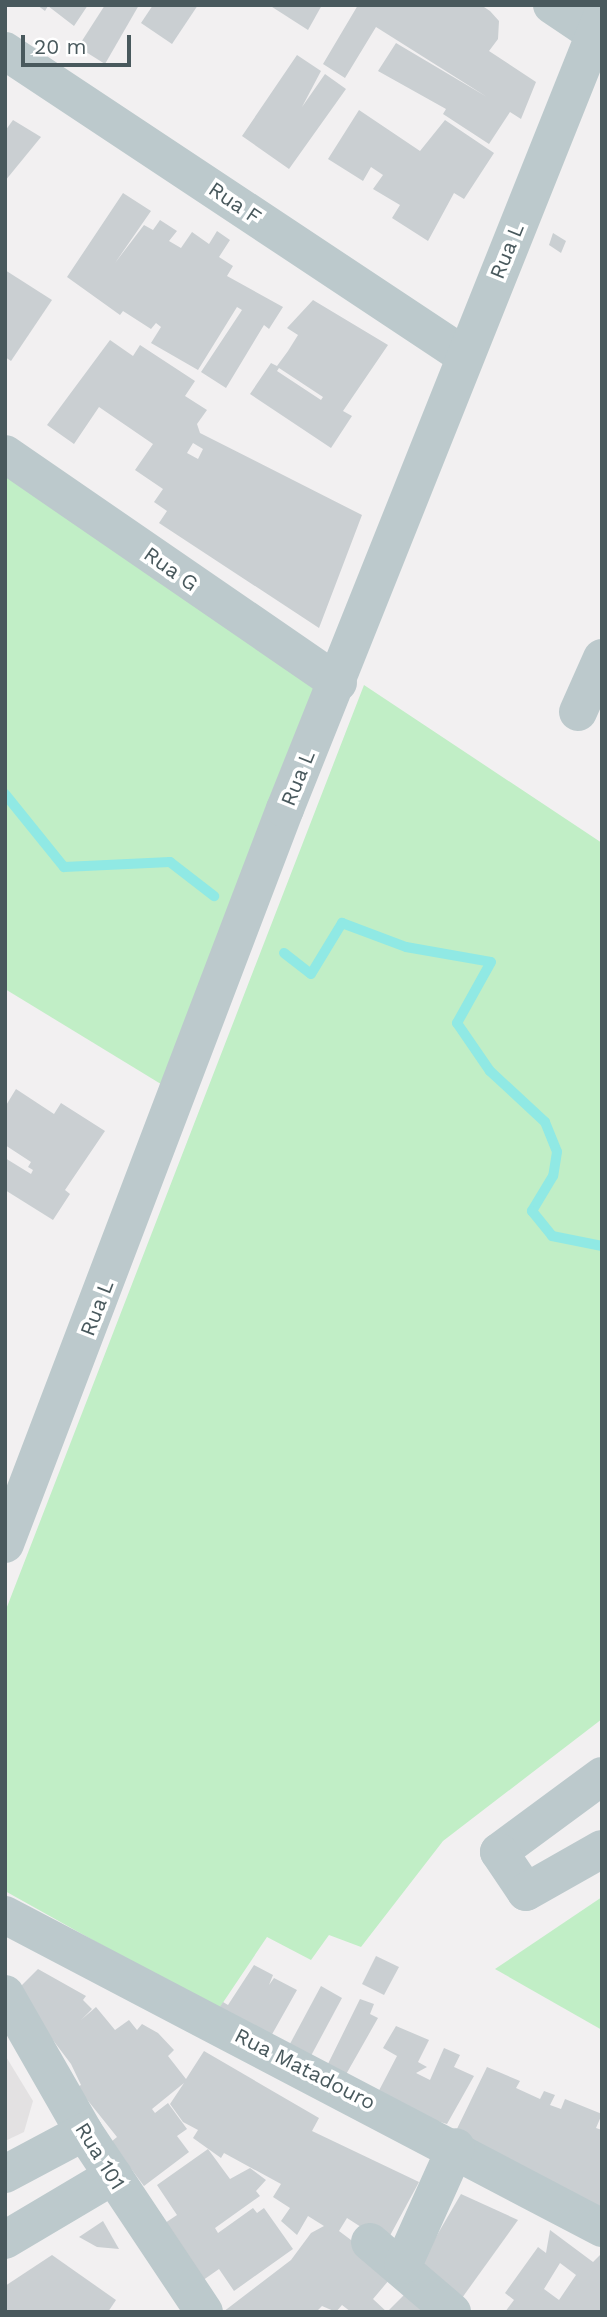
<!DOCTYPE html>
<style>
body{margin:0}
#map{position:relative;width:607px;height:2317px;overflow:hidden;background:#f2f0f1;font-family:"Work Sans",sans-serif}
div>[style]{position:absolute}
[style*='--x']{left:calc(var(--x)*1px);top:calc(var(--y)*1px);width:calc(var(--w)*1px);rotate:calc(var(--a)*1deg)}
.education>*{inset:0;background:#e3e1e2}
.green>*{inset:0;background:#c1eec6}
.stream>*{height:10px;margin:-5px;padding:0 5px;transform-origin:5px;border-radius:5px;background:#90e9e4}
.building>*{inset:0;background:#cacfd2}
.minor>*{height:38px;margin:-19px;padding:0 19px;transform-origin:19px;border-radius:19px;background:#bcc9cc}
span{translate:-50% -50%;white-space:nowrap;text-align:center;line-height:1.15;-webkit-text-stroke:7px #fff;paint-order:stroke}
.street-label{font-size:21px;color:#49595d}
.frame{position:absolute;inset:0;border:7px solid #49595d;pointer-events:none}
.scale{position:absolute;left:21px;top:35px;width:110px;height:32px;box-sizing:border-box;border:4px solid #49595d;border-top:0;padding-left:9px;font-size:21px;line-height:24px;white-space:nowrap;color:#49595d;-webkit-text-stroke:5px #fff;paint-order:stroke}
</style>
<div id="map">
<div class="education">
<i style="clip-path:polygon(5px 2055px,33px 2101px,24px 2132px,5px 2141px)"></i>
</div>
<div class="green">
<i style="clip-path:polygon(5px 465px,332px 671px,174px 1092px,5px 989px)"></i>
<i style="clip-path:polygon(364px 685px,602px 843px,602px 1719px,443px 1841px,361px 1947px,329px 1935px,311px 1960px,267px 1937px,218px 2010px,5px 1891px,5px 1612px)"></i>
<i style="clip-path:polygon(602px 1897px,602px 2030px,495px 1969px)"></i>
</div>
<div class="stream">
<i style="--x:5;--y:794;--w:94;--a:51.1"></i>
<i style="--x:64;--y:867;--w:106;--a:-2.7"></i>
<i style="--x:170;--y:862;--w:56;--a:37.7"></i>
<i style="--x:284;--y:953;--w:34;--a:38"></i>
<i style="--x:311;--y:974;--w:60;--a:-58.7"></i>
<i style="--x:342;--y:923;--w:68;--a:20.6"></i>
<i style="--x:406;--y:947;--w:86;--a:10"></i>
<i style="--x:491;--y:962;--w:70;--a:119.1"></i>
<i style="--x:457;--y:1023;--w:58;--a:55.5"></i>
<i style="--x:490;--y:1071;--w:75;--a:42.8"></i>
<i style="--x:545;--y:1122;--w:32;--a:68"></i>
<i style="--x:557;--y:1152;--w:24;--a:99"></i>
<i style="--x:553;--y:1176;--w:41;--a:121"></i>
<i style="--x:532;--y:1211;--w:32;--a:51"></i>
<i style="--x:552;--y:1236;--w:51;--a:11.3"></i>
</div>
<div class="building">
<i style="clip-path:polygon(37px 5px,88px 5px,74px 26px,48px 6px,45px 11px)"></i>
<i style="clip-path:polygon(105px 5px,139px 5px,105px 64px,78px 47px)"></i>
<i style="clip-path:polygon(153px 5px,198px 5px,172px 44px,141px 23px)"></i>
<i style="clip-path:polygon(269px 5px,322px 5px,308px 30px)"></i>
<i style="clip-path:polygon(358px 5px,481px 5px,490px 11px,499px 21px,498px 39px,489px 51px,536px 82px,521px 119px,510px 112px,489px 144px,443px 114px,446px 109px,378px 71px,396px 43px,487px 97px,376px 27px,345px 78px,323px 64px)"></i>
<i style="clip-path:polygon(297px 55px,321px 71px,302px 107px,325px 74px,346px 89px,289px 169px,242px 136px)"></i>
<i style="clip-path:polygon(359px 110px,420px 151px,445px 120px,494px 153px,464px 199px,454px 193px,428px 241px,392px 218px,400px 205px,373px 189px,383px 175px,371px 167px,363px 181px,328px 159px)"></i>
<i style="clip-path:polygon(13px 120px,41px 137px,5px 181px,5px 131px)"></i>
<i style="clip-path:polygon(123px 193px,151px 211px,115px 263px,144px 225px,153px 230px,160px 220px,177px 231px,169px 241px,181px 248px,192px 232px,209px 244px,217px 231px,230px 240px,219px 257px,233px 266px,227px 276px,283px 307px,269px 329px,264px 325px,226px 388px,201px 372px,242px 310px,237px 307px,198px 370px,151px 343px,161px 327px,156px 323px,151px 329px,123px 311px,120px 315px,67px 277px)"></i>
<i style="clip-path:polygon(553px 233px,566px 241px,561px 253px,549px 245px)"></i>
<i style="clip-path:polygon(5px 270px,52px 300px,11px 361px,5px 357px)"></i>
<i style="clip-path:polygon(evenodd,313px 300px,388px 345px,343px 411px,352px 416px,331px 448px,250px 394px,271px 363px,277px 366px,288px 351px,298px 335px,287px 328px,313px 300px,279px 368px,323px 397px,321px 400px,277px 371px,279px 368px)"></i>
<i style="clip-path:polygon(evenodd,110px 340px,133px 356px,140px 345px,195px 381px,185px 396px,207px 410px,197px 424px,200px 433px,362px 515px,319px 628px,159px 523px,167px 511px,154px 502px,163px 489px,135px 470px,153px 444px,99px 407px,74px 444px,47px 425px,110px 340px,193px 443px,203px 449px,198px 459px,187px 453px,193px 443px)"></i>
<i style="clip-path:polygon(16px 1089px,54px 1114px,61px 1103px,105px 1131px,65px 1190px,70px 1194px,53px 1220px,5px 1190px,5px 1158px,31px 1174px,33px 1170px,28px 1167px,31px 1162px,5px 1145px,5px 1107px)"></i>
<i style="clip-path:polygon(376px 1956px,399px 1967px,384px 1995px,362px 1984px)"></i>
<i style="clip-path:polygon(254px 1965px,273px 1975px,269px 1985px,274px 1978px,297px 1990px,266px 2045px,214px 2016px,223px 2002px,228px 2005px)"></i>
<i style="clip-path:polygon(38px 1969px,86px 1996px,83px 2000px,92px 2009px,81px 2020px,96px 2007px,115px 2030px,129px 2020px,137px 2030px,142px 2024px,158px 2033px,174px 2050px,168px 2056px,186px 2079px,204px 2051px,319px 2118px,312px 2131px,419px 2182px,386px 2243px,347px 2218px,339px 2231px,395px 2273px,373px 2299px,387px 2312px,410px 2289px,436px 2312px,351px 2312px,342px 2305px,336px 2312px,322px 2306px,316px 2312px,223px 2312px,291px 2260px,311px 2233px,324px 2226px,308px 2216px,297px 2235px,281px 2221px,290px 2208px,273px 2197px,281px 2184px,224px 2153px,221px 2158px,193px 2138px,198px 2130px,183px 2122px,170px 2104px,184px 2083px,152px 2109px,155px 2113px,168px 2103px,187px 2129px,177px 2136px,189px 2152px,144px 2186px,111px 2142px,117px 2137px,77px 2087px,81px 2085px,71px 2064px,16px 1991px)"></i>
<i style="clip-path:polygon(321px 1986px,342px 1998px,305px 2067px,284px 2055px)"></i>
<i style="clip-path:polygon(360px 1999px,374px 2004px,370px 2014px,378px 2018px,340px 2085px,322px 2076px)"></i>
<i style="clip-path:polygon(396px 2026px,429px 2040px,418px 2062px,427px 2067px,416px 2073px,430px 2080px,444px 2048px,460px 2055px,454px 2067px,474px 2076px,447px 2124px,373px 2102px,397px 2056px,383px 2048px)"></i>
<i style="clip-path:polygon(487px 2067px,520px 2081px,516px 2088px,540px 2099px,544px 2091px,555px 2095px,550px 2105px,561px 2109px,565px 2099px,602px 2114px,596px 2128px,602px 2130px,602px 2212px,453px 2137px)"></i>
<i style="clip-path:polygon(208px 2149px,230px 2179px,250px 2168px,266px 2180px,256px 2191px,260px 2196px,215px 2228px,218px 2233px,253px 2208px,257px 2213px,264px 2208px,293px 2249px,234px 2291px,219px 2269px,199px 2283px,165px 2223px,177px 2215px,157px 2185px)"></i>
<i style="clip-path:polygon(461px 2194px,518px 2220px,462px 2298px,419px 2266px)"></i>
<i style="clip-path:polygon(103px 2221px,119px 2249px,97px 2247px,79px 2237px)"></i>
<i style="clip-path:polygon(evenodd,550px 2230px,593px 2262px,602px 2253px,602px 2312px,505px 2312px,514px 2300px,505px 2293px,538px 2247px,546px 2253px,550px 2230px,560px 2263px,576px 2275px,559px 2300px,544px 2289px,560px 2263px)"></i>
<i style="clip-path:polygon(52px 2255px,116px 2300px,108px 2312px,5px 2312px,5px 2286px)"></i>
</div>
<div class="minor">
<i style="--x:552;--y:5;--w:52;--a:34"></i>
<i style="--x:5;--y:51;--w:552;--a:33.55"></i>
<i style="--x:5;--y:454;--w:404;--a:34.5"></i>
<i style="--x:578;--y:712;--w:59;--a:-66"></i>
<i style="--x:5;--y:1544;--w:787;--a:-69.15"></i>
<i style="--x:285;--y:809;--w:854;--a:-68.21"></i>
<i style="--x:602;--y:1776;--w:128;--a:143.6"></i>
<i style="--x:499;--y:1852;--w:48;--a:56"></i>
<i style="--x:526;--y:1892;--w:87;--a:-29.5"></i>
<i style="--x:5;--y:1915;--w:674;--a:27.67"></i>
<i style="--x:5;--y:1994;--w:159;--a:60.2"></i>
<i style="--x:84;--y:2132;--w:216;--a:56.3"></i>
<i style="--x:5;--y:2174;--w:89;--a:-28"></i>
<i style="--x:5;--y:2240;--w:126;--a:-30.7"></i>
<i style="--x:370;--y:2242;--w:108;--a:40.5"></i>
<i style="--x:403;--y:2265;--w:129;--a:-65.8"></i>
</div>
<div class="street-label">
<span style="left:235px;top:203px;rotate:34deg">Rua F</span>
<span style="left:507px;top:251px;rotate:-68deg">Rua L</span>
<span style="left:171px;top:569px;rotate:35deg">Rua G</span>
<span style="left:298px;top:778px;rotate:-68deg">Rua L</span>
<span style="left:97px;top:1308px;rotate:-69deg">Rua L</span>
<span style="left:305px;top:2069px;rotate:27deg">Rua Matadouro</span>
<span style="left:100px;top:2156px;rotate:58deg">Rua 101</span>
</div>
<div class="frame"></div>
<div class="scale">20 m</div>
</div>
